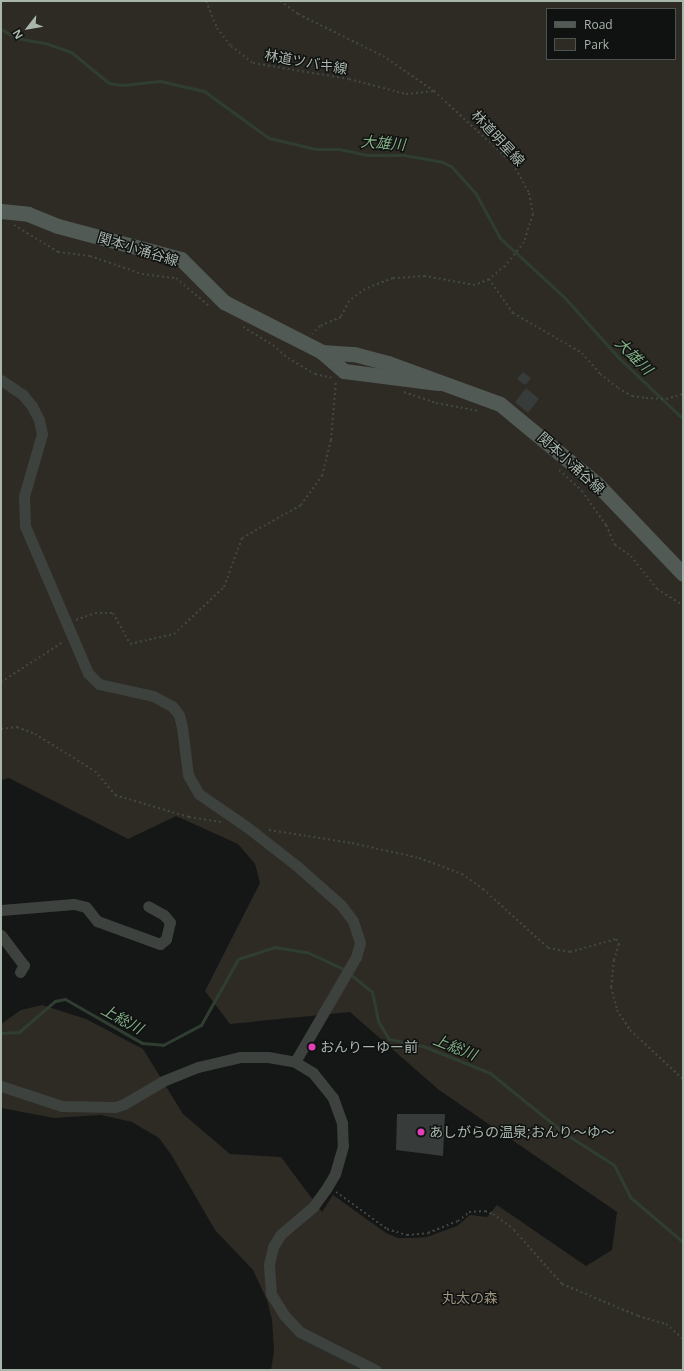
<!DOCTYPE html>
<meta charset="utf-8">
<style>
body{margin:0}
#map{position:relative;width:684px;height:1371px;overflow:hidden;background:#151616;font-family:"Open Sans","Noto Sans JP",sans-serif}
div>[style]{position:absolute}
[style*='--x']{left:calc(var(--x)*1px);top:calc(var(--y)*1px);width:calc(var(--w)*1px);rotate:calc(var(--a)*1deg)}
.green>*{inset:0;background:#2e2b25}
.stream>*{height:3px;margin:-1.5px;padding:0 1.5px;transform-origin:1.5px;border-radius:1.5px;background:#2f3e30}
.building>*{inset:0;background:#373b39}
.path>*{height:2px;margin-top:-1px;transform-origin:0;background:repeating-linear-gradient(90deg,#404742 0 2px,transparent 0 5px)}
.minor>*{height:11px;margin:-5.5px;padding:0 5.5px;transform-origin:5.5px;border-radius:5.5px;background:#3d423f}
.major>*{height:15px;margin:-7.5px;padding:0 7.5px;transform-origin:7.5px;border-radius:7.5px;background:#525a55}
.dots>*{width:11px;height:11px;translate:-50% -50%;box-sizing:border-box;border:2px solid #101111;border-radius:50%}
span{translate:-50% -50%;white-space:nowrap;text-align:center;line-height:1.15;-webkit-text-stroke:3px #101111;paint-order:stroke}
.street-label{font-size:14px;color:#a8b6ac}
.poi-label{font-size:14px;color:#a8b6ac}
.left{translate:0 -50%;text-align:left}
.park-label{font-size:14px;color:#9f9480}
.water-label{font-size:15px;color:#81ae84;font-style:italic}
.frame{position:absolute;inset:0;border:2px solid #a8b6ac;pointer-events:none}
.legend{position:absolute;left:546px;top:8px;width:130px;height:52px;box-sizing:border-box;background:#101111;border:1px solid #4d534f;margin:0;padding:5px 7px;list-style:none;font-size:12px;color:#a8b6ac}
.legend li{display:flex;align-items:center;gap:8px;height:20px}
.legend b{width:20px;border:1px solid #4d534f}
.north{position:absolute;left:8px;top:8px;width:40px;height:40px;-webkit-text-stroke:3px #101111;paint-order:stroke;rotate:239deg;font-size:11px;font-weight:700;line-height:16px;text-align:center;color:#a8b6ac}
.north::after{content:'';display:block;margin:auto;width:14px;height:18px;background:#a8b6ac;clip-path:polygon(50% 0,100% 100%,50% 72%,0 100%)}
</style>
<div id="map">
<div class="green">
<i style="clip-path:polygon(evenodd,1px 1px,683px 1px,683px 1370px,271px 1370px,274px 1351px,272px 1320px,267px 1300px,253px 1270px,215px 1230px,172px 1156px,159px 1138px,132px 1122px,101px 1115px,54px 1118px,1px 1108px,1px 1024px,21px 1010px,42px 1005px,86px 1019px,143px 1049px,183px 1114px,230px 1154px,281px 1157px,322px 1212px,333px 1195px,386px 1233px,398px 1238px,413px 1238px,427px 1237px,457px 1226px,470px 1215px,487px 1217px,497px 1205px,586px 1266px,612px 1250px,617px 1212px,439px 1090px,350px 1012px,230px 1024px,205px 991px,260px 883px,255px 864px,238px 844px,176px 816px,128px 839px,9px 778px,1px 780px,1px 1px,547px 9px,675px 9px,675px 59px,547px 59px,547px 9px)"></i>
</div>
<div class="stream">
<i style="--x:1;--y:29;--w:17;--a:31"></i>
<i style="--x:16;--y:38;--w:29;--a:10"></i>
<i style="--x:45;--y:43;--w:28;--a:19"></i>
<i style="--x:71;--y:52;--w:49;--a:39.2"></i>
<i style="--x:109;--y:83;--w:13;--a:9"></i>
<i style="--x:122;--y:85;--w:38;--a:-6"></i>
<i style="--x:160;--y:81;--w:45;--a:12.8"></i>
<i style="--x:204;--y:91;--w:80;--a:35.9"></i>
<i style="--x:269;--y:138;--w:48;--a:13.2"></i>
<i style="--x:316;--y:149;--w:23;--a:0"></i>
<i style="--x:339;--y:149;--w:30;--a:12"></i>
<i style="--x:368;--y:155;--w:36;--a:0"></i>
<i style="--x:404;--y:155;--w:39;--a:10"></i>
<i style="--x:442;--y:162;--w:10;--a:24"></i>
<i style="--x:451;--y:166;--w:38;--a:48"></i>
<i style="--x:476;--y:194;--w:50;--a:61.4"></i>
<i style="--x:500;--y:238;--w:88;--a:42.7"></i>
<i style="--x:565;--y:298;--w:81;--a:48"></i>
<i style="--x:619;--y:358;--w:88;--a:43.6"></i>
<i style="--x:350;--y:974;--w:28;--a:39"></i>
<i style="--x:372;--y:992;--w:30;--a:78"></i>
<i style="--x:378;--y:1021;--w:21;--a:59"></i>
<i style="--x:389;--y:1039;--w:35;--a:12"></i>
<i style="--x:423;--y:1046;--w:72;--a:21.9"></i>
<i style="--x:490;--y:1073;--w:95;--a:39"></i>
<i style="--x:564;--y:1133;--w:59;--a:32.6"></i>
<i style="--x:614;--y:1165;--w:36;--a:63"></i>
<i style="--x:630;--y:1197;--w:70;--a:40.3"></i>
<i style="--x:1;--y:1033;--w:18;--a:-3"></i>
<i style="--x:19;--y:1032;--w:48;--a:-40.7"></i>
<i style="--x:55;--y:1001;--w:10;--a:-11"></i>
<i style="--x:65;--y:999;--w:89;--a:29.7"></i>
<i style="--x:142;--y:1043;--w:21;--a:5"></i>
<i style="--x:163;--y:1045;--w:43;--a:-27.8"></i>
<i style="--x:201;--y:1025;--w:76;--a:-60.7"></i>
<i style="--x:238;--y:959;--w:38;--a:-18"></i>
<i style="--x:274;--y:947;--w:33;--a:9"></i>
<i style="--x:307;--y:952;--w:43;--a:24.8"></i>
</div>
<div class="building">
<i style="clip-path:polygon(523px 372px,531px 378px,525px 385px,517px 379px)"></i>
<i style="clip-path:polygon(526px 388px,539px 399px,528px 413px,515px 402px)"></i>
<i style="clip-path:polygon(397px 1114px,445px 1114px,443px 1156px,396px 1150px)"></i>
</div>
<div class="path">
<i style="--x:119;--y:1;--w:19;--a:0"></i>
<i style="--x:206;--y:1;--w:29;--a:68"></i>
<i style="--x:217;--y:28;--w:23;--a:52"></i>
<i style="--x:231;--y:46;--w:28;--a:38"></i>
<i style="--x:253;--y:63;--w:97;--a:9.5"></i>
<i style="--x:349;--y:79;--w:59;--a:14.7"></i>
<i style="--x:406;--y:94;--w:28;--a:-6"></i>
<i style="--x:280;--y:1;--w:22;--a:36"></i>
<i style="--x:298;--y:14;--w:95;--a:26.3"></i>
<i style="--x:383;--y:56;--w:62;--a:34.5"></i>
<i style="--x:434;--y:91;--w:108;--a:42.7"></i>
<i style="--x:513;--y:164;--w:33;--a:61"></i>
<i style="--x:529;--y:193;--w:21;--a:79"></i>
<i style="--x:533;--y:214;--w:29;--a:108"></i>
<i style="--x:524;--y:242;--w:31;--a:128"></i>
<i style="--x:505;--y:266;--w:21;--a:141"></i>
<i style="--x:489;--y:279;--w:15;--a:157"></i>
<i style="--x:475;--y:285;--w:51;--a:-169.8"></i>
<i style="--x:425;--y:276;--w:32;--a:176"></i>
<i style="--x:393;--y:278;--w:30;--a:159"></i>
<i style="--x:365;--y:289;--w:20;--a:143"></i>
<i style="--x:349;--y:301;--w:18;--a:117"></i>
<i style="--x:341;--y:317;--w:23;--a:157"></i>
<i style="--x:320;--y:326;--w:11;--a:135"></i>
<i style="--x:14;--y:225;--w:52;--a:31.5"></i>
<i style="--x:58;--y:252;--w:32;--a:7"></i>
<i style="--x:90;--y:256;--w:55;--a:19.1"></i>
<i style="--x:142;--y:274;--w:34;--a:7"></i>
<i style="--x:176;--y:278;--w:43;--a:40.3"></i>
<i style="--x:489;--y:279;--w:42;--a:54.8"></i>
<i style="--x:513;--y:313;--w:80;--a:30.1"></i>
<i style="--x:582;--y:353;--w:28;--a:49"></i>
<i style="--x:600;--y:374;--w:23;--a:38"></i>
<i style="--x:618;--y:388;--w:16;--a:30"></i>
<i style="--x:632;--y:396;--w:14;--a:8"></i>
<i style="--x:646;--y:398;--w:20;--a:3"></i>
<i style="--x:666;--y:399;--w:18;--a:-16"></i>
<i style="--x:243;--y:327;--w:35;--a:31"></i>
<i style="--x:273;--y:345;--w:20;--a:41"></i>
<i style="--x:288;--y:358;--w:31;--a:31"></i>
<i style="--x:315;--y:374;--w:17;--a:13"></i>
<i style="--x:404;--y:392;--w:34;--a:19"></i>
<i style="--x:436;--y:403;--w:44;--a:10.5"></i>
<i style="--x:559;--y:470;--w:31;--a:42"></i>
<i style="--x:582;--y:491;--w:42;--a:54.8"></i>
<i style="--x:606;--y:525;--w:22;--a:66"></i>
<i style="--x:615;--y:545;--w:19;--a:35"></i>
<i style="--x:631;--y:556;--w:42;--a:51.8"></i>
<i style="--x:657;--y:589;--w:31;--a:32"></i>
<i style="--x:76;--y:620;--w:20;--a:-20"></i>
<i style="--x:95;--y:613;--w:18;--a:0"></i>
<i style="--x:113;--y:613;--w:35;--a:61"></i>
<i style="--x:130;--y:644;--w:45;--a:-12.8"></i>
<i style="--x:174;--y:634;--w:69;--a:-43.2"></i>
<i style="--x:224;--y:587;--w:52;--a:-69.8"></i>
<i style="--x:242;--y:538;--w:68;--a:-29.2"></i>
<i style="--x:301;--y:505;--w:36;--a:-54"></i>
<i style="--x:322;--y:476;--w:37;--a:-76"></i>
<i style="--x:331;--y:440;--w:60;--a:-85.2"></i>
<i style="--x:1;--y:682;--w:74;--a:-32.8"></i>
<i style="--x:1;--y:729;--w:16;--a:-7"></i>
<i style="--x:17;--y:727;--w:19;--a:21"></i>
<i style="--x:35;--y:734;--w:70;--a:31.7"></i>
<i style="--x:95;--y:771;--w:31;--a:50"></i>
<i style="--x:115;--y:795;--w:77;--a:16.6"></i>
<i style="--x:189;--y:817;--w:32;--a:9"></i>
<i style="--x:269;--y:830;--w:84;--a:8.9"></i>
<i style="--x:352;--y:843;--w:69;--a:12.6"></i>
<i style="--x:419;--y:858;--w:46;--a:20.4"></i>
<i style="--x:462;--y:874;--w:26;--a:36"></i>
<i style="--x:483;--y:889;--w:88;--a:42.2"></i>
<i style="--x:548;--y:948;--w:22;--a:10"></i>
<i style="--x:570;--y:952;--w:48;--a:-15.8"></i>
<i style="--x:616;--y:939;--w:6;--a:59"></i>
<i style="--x:619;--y:944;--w:17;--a:107"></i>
<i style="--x:614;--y:960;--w:27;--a:96"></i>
<i style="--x:611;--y:987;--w:24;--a:75"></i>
<i style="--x:617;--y:1010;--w:24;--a:57"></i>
<i style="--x:630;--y:1030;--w:72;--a:42.8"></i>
<i style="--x:336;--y:1192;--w:63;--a:36"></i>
<i style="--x:387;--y:1229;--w:21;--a:17"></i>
<i style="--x:407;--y:1235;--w:21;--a:-5"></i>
<i style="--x:428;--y:1233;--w:32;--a:-22"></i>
<i style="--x:458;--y:1221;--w:14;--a:-39"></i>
<i style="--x:469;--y:1212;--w:16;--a:-4"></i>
<i style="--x:485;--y:1211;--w:9;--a:21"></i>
<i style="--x:493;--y:1214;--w:26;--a:37"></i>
<i style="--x:514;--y:1230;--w:72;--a:48.4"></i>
<i style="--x:562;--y:1284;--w:82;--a:22.8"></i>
<i style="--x:638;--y:1316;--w:29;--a:16"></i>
<i style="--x:666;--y:1324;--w:23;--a:41"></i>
</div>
<div class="minor">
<i style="--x:1;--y:380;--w:27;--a:34"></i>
<i style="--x:23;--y:395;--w:14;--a:51"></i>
<i style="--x:32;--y:406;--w:16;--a:63"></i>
<i style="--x:39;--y:420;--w:14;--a:78"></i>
<i style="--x:42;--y:434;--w:65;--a:106.2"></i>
<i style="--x:24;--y:496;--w:30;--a:88"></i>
<i style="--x:25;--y:526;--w:160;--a:66.8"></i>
<i style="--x:88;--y:673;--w:16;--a:45"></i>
<i style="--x:99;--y:684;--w:55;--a:12.5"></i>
<i style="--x:153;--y:696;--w:21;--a:28"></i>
<i style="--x:172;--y:706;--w:11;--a:52"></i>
<i style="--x:179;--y:715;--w:12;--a:76"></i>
<i style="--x:182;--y:727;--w:48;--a:82.9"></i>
<i style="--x:188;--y:775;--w:22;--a:60"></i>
<i style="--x:199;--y:794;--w:58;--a:34.5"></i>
<i style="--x:247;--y:827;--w:63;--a:38"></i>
<i style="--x:297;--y:866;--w:59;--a:41.6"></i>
<i style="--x:341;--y:905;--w:20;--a:53"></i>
<i style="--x:353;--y:921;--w:23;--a:72"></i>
<i style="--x:360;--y:943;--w:15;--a:106"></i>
<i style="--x:356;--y:957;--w:121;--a:120.2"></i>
<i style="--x:1;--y:910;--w:73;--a:-4.7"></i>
<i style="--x:74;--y:904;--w:12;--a:14"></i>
<i style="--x:86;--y:907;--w:18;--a:52"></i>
<i style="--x:97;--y:921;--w:67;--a:20.1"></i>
<i style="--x:160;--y:944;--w:8;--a:-40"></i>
<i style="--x:166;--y:939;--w:17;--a:-77"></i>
<i style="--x:170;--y:922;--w:9;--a:-131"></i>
<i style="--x:164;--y:915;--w:18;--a:-151"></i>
<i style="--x:1;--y:935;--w:38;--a:53"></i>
<i style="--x:24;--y:965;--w:8;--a:120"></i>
<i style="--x:1;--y:1086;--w:64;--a:18.2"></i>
<i style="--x:62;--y:1106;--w:53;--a:1.1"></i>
<i style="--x:115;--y:1107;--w:9;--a:-18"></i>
<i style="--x:124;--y:1104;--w:45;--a:-30.5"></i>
<i style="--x:163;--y:1081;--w:38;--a:-22"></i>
<i style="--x:198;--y:1067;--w:43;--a:-13.4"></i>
<i style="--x:240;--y:1057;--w:28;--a:0"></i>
<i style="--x:268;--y:1057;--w:27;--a:10"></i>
<i style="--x:295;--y:1062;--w:21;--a:31"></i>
<i style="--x:313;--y:1073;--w:32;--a:51"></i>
<i style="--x:333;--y:1098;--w:27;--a:70"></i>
<i style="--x:342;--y:1123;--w:23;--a:88"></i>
<i style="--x:343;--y:1146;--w:29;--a:106"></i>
<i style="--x:335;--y:1174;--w:17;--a:121"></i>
<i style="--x:326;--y:1189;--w:22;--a:126"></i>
<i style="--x:313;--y:1207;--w:42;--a:139.8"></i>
<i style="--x:281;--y:1234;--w:15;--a:122"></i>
<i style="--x:273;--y:1247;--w:18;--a:103"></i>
<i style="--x:269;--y:1265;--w:29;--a:86"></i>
<i style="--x:271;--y:1294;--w:25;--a:58"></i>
<i style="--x:284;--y:1315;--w:23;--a:47"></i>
<i style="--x:300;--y:1332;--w:85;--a:26.6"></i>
</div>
<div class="major">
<i style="--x:1;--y:211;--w:27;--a:6"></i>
<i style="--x:28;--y:214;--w:32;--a:22"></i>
<i style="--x:58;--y:226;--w:127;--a:15"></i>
<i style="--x:181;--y:259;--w:61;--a:45"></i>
<i style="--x:224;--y:302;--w:110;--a:27"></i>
<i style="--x:322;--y:352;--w:29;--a:41"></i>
<i style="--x:344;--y:371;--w:95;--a:7.3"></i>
<i style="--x:322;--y:352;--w:32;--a:4"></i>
<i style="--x:354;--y:354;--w:35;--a:15"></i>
<i style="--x:388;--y:363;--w:119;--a:20.1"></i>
<i style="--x:500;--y:404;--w:126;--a:39.5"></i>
<i style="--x:597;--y:484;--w:124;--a:46.3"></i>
</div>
<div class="dots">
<i style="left:312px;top:1047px;background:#e43fba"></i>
<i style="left:421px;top:1132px;background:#e43fba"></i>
</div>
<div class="street-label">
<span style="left:306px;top:62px;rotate:10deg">林道ツバキ線</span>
<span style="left:498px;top:138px;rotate:47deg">林道明星線</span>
<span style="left:138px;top:249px;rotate:17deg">関本小涌谷線</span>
<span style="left:571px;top:463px;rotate:42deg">関本小涌谷線</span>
</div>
<div class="poi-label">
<span class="left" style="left:320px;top:1047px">おんりーゆー前</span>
<span class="left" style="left:429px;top:1132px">あしがらの温泉;おんり〜ゆ〜</span>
</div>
<div class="park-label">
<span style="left:470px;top:1298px">丸太の森</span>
</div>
<div class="water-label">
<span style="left:383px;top:143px;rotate:4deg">大雄川</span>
<span style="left:634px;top:356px;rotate:45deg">大雄川</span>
<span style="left:122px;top:1019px;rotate:29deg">上総川</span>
<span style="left:455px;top:1047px;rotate:22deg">上総川</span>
</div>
<div class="frame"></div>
<ul class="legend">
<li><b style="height:5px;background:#525a55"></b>Road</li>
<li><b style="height:11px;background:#2e2b25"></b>Park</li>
</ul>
<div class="north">N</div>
</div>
